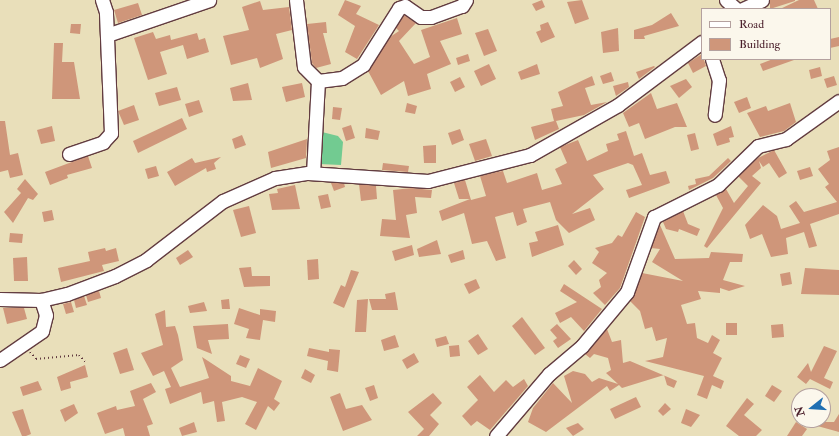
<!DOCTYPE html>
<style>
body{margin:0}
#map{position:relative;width:839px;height:436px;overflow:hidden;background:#e9dfba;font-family:"IM FELL Double Pica",serif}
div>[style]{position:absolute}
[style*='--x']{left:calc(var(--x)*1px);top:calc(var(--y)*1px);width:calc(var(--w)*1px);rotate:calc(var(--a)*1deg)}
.green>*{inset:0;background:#72cb91}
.building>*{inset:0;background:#cf967a}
.path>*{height:2px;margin-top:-1px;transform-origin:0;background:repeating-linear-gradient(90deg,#623c40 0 1px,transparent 0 4px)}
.roads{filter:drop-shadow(1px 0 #623c40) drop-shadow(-1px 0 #623c40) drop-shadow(0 1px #623c40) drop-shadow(0 -1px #623c40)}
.minor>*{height:13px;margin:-6.5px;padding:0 6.5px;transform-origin:6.5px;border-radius:6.5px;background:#fff}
span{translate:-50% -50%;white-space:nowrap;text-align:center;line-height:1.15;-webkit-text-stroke:3.5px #fbf7ec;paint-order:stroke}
.legend{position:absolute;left:701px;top:8px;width:130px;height:52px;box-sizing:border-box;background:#fbf7ec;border:1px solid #b4a19f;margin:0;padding:5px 7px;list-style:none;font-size:12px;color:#4a1f2b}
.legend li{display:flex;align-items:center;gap:8px;height:20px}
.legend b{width:20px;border:1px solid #b4a19f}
.north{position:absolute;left:791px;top:388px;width:40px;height:40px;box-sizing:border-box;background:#fbf7ec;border:1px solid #b4a19f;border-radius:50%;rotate:253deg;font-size:11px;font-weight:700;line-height:16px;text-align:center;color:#4a1f2b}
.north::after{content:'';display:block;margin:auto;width:14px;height:18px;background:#1f6fb2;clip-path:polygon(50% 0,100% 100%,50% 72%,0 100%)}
</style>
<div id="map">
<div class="green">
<i style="clip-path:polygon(322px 132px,338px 136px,343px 142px,341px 165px,319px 164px)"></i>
</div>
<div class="building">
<i style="clip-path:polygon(345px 0,361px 6px,356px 14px,379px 25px,357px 59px,345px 52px,355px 26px,338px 15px)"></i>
<i style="clip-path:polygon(542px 0,545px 7px,536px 11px,532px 4px)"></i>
<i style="clip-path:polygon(582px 0,589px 19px,575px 24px,567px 2px)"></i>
<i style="clip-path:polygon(770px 0,795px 0,795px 1px,770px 9px)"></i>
<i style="clip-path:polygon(799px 0,814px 0,818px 9px,780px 9px)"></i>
<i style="clip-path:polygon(260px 1px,263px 10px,289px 7px,292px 30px,276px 34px,283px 59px,260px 68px,257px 58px,231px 65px,223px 36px,249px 30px,242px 7px)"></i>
<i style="clip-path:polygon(138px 3px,142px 15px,118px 23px,114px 10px)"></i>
<i style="clip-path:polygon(671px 13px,679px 26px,644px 36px,645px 39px,634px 39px,634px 30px,652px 25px)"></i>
<i style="clip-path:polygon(404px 15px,416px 23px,399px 41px,414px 64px,430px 57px,421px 30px,457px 18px,462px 34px,440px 41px,451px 64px,427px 74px,431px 89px,408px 96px,404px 81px,381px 95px,368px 71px,390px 37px,399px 31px,396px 28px)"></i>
<i style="clip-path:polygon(326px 22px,327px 33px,323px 33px,331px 64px,316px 68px,312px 63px,307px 24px)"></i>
<i style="clip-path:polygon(548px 22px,555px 37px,541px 43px,536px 32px,541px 30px,540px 25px)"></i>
<i style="clip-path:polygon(71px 24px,81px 24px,80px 34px,70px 33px)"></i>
<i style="clip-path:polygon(618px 28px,619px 51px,603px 53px,601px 32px)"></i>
<i style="clip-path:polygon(488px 29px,497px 51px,484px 56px,475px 33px)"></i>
<i style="clip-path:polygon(153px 32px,156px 39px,170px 35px,171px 40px,197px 33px,199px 40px,205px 38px,209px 52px,187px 59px,183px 45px,160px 52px,167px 74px,148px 80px,134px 38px)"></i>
<i style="clip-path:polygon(839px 37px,839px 46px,830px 48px,830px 39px)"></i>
<i style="clip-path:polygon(54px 43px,63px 43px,62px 62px,74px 62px,80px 99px,52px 99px)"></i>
<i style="clip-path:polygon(468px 54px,470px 61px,458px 65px,456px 58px)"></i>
<i style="clip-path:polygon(702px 54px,706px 66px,693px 73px,688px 63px)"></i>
<i style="clip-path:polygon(773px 59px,794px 59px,794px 60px,763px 71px,760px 64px)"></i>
<i style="clip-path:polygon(489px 64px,496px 79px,481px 86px,474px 71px)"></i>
<i style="clip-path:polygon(537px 64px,540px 74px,521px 80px,518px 72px)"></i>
<i style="clip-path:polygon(654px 66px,655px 67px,639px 79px,636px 72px)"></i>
<i style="clip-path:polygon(820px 67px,822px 76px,811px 79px,809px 70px)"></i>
<i style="clip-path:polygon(611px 72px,614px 81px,603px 84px,600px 76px)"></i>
<i style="clip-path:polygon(592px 76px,595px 85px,585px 88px,591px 105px,607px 102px,584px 115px,556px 121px,559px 129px,535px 140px,531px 127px,554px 121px,551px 109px,563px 106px,558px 92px)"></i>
<i style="clip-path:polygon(834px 76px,837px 85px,827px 88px,824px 79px)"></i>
<i style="clip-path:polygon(460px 77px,465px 87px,455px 92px,450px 82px)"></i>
<i style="clip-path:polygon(686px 79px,692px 87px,679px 98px,670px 86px)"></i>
<i style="clip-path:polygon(628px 82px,629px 87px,616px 96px,613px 86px)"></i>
<i style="clip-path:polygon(248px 83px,252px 100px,233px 101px,230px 88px)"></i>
<i style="clip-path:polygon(302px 83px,305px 97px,286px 102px,282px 87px)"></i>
<i style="clip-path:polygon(177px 87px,181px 100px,159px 106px,155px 93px)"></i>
<i style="clip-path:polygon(651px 93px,657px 109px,677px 103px,687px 127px,675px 127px,645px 139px,639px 123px,629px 127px,623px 113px)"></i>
<i style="clip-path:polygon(747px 97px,751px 108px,739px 113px,734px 102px)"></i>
<i style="clip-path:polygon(199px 100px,203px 112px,189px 117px,185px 104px)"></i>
<i style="clip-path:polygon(407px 103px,417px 106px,415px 114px,405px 112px)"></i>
<i style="clip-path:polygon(790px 103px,796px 122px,784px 131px,760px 137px,747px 113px,766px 106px,768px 111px)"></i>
<i style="clip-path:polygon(134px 105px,139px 120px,124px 125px,118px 111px)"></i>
<i style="clip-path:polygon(333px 107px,342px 108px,340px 120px,332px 119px)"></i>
<i style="clip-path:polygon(182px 118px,187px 129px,138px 153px,133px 141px)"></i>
<i style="clip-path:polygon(0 121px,5px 121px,10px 155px,18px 153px,23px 175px,10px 178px,8px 170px,0 172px)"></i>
<i style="clip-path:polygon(351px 125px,355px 138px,346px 141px,342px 128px)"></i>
<i style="clip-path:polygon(52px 126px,55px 141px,41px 144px,37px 130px)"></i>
<i style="clip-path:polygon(731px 126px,734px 137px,729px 138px,730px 142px,717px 146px,713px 134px)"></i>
<i style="clip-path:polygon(366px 128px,380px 131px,378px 140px,365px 138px)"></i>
<i style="clip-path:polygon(460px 129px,464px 140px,452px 145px,448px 133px)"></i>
<i style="clip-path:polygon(626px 131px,634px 156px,642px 153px,650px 175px,666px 171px,670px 183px,629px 198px,626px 190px,642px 185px,633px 165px,628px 163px,593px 175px,604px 189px,572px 214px,590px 208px,595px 220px,569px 233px,556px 220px,550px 202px,523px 209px,527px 222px,517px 226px,513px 212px,495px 217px,506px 258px,496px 261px,487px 241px,472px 244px,464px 213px,442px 221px,439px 211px,470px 199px,459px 199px,454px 183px,465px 180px,471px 200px,486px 196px,480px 176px,497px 172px,503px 171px,507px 183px,537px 173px,542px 190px,562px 184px,555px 169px,567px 163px,560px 147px,578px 140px,587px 161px,608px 151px,606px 144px,619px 140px,617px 134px)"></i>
<i style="clip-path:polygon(695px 133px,699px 149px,691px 151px,687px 135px)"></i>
<i style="clip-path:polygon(242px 135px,246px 145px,235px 149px,232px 139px)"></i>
<i style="clip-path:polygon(307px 139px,306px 158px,271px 168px,268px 152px)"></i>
<i style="clip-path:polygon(486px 139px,492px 156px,475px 161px,469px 144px)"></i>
<i style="clip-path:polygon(436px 145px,436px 163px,424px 163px,423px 146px)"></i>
<i style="clip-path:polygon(839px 147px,839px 214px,810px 224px,817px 246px,809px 248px,804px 232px,786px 238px,788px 254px,771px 257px,762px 234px,750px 239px,745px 225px,763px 205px,777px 216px,781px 229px,800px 223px,789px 206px,796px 201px,804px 212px,837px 202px,825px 187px,829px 184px,818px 169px,830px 160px,827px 151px)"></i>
<i style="clip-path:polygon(774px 150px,787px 173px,779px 178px,769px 163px,763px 167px,759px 161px,761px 168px,752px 176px,761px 183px,707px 248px,704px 246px,723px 208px,716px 195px,726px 189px,734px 203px,748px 186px,738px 176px,758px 158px)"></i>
<i style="clip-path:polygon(88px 156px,92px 168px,67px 175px,68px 178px,50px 185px,45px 172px)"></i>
<i style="clip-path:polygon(221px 157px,214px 163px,216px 169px,207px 172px,206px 168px,175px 186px,167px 172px,192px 158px,195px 163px)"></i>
<i style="clip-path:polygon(728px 158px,731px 161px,713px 178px,689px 190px,688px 186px,696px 184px,695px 179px,709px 176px)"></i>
<i style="clip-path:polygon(383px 163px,409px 166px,408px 172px,382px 170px)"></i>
<i style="clip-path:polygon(156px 166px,159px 176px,148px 179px,145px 169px)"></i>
<i style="clip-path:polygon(810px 167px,813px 176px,800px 180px,797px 171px)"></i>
<i style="clip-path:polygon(25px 179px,38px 194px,33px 200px,28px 198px,13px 223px,4px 212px,21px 193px,17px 189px)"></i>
<i style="clip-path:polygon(331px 183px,344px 183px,345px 187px,334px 191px)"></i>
<i style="clip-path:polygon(359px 184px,376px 186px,377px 199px,361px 201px)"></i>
<i style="clip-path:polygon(295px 185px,300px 209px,272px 210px,269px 194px,278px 193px,277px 189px)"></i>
<i style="clip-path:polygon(412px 188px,432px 190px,431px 198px,415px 197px,417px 213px,406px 215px,410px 238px,380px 236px,382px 219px,396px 220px,393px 190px)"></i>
<i style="clip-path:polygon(328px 194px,331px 207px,321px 209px,318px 196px)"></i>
<i style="clip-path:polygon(249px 206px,256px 233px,241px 237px,233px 210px)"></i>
<i style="clip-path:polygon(52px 210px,54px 220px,44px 222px,42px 212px)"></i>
<i style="clip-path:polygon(683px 211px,688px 224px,700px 229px,697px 236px,679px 229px,678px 232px,666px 229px,663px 222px)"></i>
<i style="clip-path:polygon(636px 212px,645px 217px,620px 288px,605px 305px,593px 293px,601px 287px,599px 280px,607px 273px,592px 263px,599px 252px,595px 248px,612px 243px,618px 235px,622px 237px)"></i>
<i style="clip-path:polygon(558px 225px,564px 245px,532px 257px,529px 243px,538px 241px,535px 232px)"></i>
<i style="clip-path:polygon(660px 225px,675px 259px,709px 258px,711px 252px,743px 254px,742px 262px,730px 262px,723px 280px,745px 286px,729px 291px,720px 288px,720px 293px,698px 291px,701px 299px,681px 305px,687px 324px,695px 323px,697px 338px,708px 343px,712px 335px,720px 340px,713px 353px,722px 358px,713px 376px,724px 381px,721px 389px,712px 385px,707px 399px,697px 395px,704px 376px,645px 361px,663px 357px,667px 338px,656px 341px,652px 327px,645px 329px,640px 311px,630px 301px,642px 273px,683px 281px,652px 262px,660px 249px,651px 248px)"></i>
<i style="clip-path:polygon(10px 233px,23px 234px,22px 243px,9px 242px)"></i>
<i style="clip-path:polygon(437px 240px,441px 254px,419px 257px,417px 249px)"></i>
<i style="clip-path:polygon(412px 245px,414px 255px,395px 261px,392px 251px)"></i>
<i style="clip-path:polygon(105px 248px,106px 251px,116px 248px,119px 261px,102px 265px,104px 271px,61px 282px,58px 268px,90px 261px,88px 252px)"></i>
<i style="clip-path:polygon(188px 250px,193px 257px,180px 265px,176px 258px)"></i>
<i style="clip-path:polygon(463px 250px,465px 259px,451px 263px,448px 255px)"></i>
<i style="clip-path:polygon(27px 257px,28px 281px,14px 281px,13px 258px)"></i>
<i style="clip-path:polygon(318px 259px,319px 279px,308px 280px,307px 260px)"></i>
<i style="clip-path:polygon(574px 260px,582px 269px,576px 275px,568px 266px)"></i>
<i style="clip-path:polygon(251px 267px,252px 276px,270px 276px,270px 286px,244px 287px,239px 268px)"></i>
<i style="clip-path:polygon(805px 268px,839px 270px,839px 295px,801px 294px)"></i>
<i style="clip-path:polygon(351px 270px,359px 272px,344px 308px,333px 303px,341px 285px,345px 287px)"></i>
<i style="clip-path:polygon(790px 272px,792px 284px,782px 286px,780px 274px)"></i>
<i style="clip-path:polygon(476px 279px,480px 288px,469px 294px,464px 284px)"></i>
<i style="clip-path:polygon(564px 284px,602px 309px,584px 331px,571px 317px,560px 323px,555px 313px,577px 302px,560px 291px)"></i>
<i style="clip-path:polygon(99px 291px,101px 298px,88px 302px,86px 295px)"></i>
<i style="clip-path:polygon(395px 292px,398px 310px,372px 310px,369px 299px,386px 299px,385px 294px)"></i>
<i style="clip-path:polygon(84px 296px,87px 305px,76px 308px,74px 300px)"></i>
<i style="clip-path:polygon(229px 299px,230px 309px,222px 309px,221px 300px)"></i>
<i style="clip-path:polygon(368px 299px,366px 332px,355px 332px,357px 300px)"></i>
<i style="clip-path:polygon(71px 302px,74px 312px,66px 314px,63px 304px)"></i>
<i style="clip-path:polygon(204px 302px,207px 311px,190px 313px,188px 306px)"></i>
<i style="clip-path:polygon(3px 308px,24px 308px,27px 319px,7px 324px)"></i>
<i style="clip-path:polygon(239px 308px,260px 315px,260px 309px,276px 311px,275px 322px,263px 320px,260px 340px,246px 338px,249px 329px,234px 324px)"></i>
<i style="clip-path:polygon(165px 310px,166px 327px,175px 326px,178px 335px,183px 360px,171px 368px,180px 387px,209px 378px,202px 357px,231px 376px,231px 381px,250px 386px,258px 368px,282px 381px,274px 399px,280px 403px,274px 411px,268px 406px,256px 430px,245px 424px,257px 402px,242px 397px,222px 402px,225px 421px,217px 422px,214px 401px,203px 404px,201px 392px,170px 404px,165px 389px,171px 387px,164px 371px,153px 376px,141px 353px,163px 345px,155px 314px)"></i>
<i style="clip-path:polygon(522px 317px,545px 348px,535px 355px,512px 326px)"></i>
<i style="clip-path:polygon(726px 323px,737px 323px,737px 335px,726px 335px)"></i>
<i style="clip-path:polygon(228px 324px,229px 339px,208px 340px,212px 354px,197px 348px,193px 326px)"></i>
<i style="clip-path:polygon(557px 324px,571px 339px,558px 348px,553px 341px,557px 338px,550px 330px)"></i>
<i style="clip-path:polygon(783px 324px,784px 337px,772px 338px,771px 325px)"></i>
<i style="clip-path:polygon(607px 329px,612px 342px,621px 340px,623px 363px,630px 361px,677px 381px,674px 388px,667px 385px,664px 375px,622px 388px,619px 385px,610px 391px,607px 386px,546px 432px,528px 422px,533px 408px,553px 383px,572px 403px,564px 376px,573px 371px,585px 374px,592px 382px,599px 378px,618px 384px,606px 373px,611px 370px,608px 358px,594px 354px,590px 358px,585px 354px)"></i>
<i style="clip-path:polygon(478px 334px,488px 349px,478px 355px,468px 341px)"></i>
<i style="clip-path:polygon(395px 335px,399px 347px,384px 351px,381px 340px)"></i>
<i style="clip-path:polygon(446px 336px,449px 344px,437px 347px,435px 339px)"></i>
<i style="clip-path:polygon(459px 345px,460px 356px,450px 357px,449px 346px)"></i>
<i style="clip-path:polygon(824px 346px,837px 351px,824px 378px,833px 382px,830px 389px,810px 379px,806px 384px,797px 377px,808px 363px,811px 372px)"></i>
<i style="clip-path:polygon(127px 348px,134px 370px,120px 374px,113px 353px)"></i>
<i style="clip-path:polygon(309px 348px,329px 352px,329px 349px,340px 350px,338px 372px,327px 370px,328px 361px,307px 356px)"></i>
<i style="clip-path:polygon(414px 353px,419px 362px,407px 369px,402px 360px)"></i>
<i style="clip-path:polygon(240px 355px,250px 359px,246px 368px,236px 364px)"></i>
<i style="clip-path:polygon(85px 365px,88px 377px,70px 382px,71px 388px,61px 391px,57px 377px)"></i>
<i style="clip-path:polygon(305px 369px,315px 375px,311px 383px,301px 378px)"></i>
<i style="clip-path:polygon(480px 375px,494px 392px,506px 380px,513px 387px,524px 379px,528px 386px,490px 430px,477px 421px,471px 426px,462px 416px,478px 400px,467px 387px)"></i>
<i style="clip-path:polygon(38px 381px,42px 390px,23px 396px,20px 387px)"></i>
<i style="clip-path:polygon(151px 383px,156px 392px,143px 399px,153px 424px,147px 426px,150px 436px,125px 436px,123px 428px,105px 434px,97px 413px,116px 406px,117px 410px,135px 406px,130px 391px)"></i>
<i style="clip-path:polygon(374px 385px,378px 398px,370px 401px,365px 388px)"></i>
<i style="clip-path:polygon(772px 385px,782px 391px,774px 402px,765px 396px)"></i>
<i style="clip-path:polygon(340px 393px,346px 409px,362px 405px,372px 420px,343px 431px,330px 397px)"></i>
<i style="clip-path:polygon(433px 393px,442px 403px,430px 415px,439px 424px,429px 436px,417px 436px,424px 429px,408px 412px)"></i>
<i style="clip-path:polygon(636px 397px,641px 407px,615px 419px,610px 409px)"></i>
<i style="clip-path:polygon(747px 398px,754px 404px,744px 415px,762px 430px,756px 436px,739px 436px,726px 426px)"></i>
<i style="clip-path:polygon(665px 403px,671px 409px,663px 416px,658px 411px)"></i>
<i style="clip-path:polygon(74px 404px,78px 413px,65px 422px,60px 410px)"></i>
<i style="clip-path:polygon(23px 409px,31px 434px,26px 436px,22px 436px,12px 412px)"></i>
<i style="clip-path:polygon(686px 409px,700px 415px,691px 427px,681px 423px)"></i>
<i style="clip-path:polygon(839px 414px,839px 432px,803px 422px,834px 422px)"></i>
<i style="clip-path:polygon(194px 422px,197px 432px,182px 436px,179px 428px)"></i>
<i style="clip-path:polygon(796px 422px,807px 429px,802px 436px,787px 436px)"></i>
<i style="clip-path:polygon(578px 423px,584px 429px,573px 436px,566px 428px)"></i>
</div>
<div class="path">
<i style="--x:30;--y:352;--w:9;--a:49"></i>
<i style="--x:36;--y:359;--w:43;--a:-5.3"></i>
<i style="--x:79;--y:355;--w:11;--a:49"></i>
</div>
<div class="roads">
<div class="minor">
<i style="--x:296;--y:0;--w:67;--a:83.2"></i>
<i style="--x:304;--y:67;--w:20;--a:45"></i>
<i style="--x:318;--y:81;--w:92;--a:93.1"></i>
<i style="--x:726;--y:0;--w:13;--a:42"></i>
<i style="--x:743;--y:9;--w:21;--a:-25"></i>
<i style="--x:107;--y:35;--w:108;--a:-18.9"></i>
<i style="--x:712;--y:59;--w:22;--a:72"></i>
<i style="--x:719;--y:80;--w:35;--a:97"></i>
<i style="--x:318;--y:81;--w:24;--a:-7"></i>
<i style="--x:342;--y:78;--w:25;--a:-32"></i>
<i style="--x:363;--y:65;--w:67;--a:-57.7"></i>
<i style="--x:399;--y:8;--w:6;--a:-18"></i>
<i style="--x:405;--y:6;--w:19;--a:35"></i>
<i style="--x:421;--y:17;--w:10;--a:0"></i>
<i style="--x:431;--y:17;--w:33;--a:-20"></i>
<i style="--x:462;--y:6;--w:7;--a:-56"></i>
<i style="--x:69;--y:154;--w:36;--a:-19"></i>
<i style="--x:103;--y:142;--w:12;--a:-48"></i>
<i style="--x:111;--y:133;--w:121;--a:-92.4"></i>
<i style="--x:106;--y:12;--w:13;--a:-108"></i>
<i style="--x:0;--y:299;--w:41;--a:1.4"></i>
<i style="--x:41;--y:300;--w:27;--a:-13"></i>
<i style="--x:67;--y:294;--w:51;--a:-20.6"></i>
<i style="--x:115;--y:276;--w:35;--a:-27"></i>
<i style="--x:146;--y:260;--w:97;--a:-37.5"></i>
<i style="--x:223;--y:201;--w:57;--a:-23.9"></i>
<i style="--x:275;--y:178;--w:33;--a:-9"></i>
<i style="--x:308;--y:173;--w:120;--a:3.8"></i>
<i style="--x:428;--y:181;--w:105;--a:-14.3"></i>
<i style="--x:530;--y:155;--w:101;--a:-29.6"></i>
<i style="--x:618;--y:105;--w:105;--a:-36.9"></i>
<i style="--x:0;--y:360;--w:51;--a:-34.6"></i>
<i style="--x:42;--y:331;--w:16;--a:-76"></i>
<i style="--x:46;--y:315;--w:16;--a:-108"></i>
<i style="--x:496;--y:436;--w:82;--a:-49.5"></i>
<i style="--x:549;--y:374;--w:43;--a:-40.3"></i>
<i style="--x:582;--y:346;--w:70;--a:-50.2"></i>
<i style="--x:627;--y:292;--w:80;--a:-70.2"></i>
<i style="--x:654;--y:217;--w:72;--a:-26.6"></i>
<i style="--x:718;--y:185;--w:56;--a:-44.3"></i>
<i style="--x:758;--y:146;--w:29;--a:-14"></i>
<i style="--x:786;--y:139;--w:65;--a:-35.6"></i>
</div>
</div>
<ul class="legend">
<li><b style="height:5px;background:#fff"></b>Road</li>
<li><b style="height:11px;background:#cf967a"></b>Building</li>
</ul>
<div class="north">N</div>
</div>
